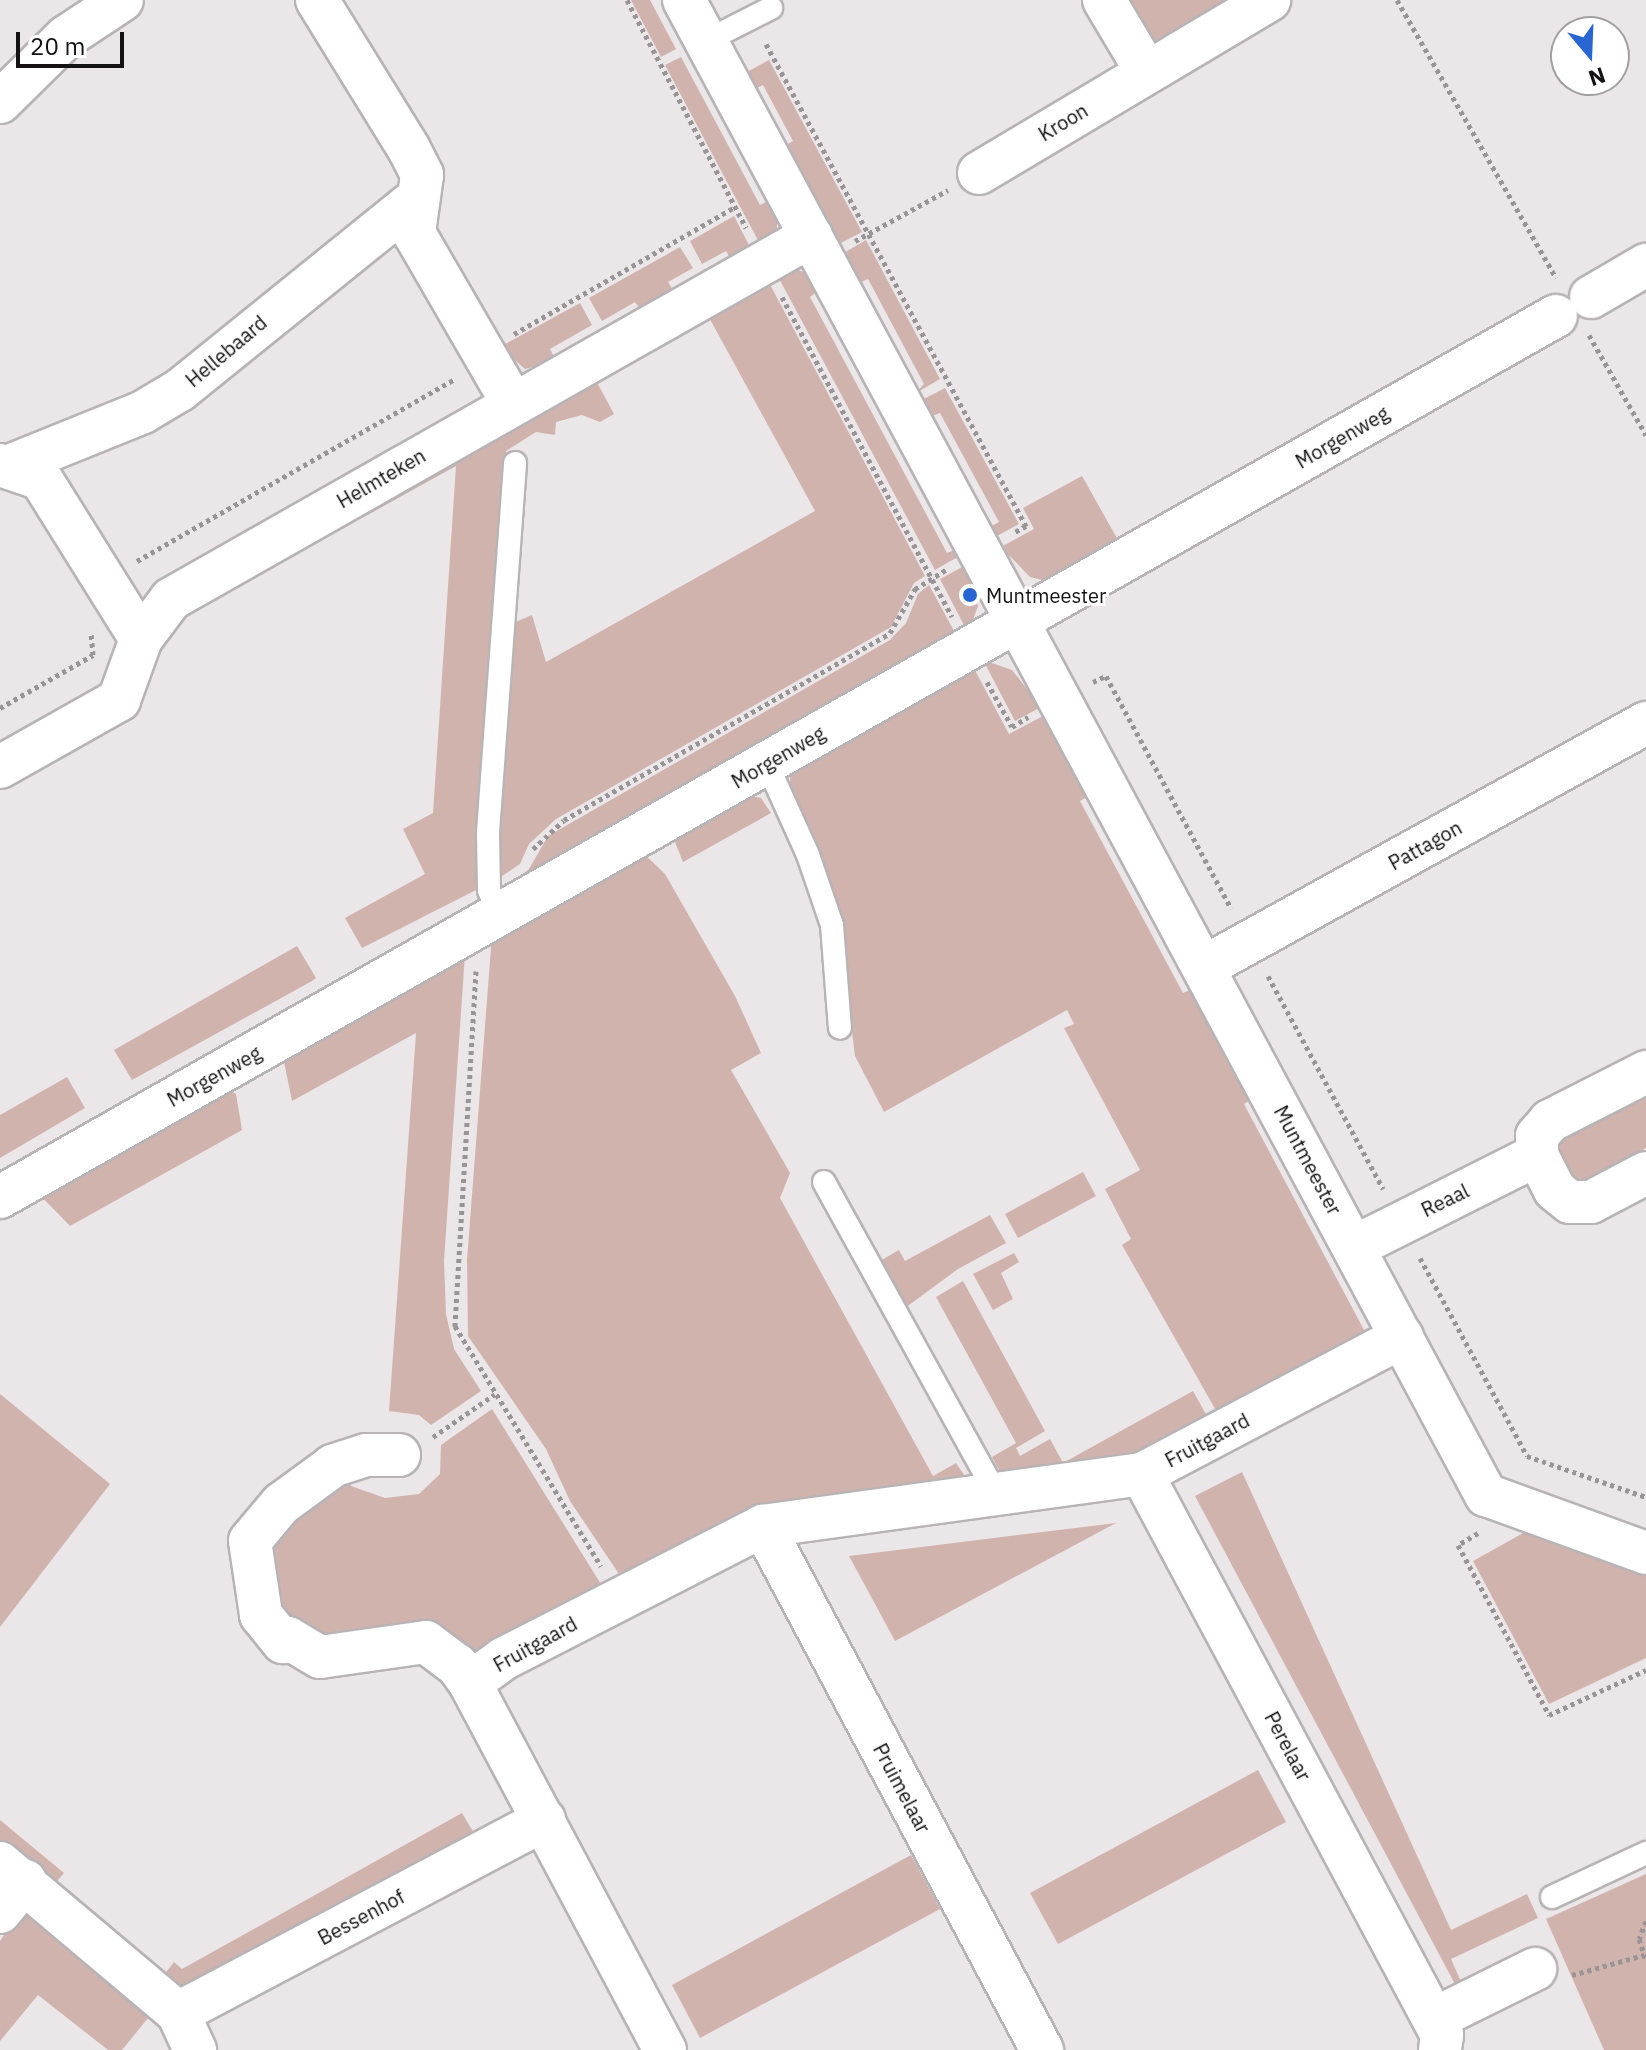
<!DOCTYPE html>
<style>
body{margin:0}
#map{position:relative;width:1646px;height:2050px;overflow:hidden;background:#ebe6e8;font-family:"IBM Plex Sans",sans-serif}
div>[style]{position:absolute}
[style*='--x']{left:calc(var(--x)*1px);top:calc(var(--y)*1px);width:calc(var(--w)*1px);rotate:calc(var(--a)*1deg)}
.green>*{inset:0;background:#d1b3ae}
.path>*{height:5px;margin-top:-2.5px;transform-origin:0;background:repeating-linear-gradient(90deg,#999597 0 4px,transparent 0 8px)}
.roads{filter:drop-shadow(2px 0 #b8b3b5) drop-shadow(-2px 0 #b8b3b5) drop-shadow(0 2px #b8b3b5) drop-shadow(0 -2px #b8b3b5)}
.lane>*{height:22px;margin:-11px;padding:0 11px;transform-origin:11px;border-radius:11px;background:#fff}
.street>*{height:42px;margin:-21px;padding:0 21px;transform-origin:21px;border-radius:21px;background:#fff}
.dots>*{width:22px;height:22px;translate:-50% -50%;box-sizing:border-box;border:4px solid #fff;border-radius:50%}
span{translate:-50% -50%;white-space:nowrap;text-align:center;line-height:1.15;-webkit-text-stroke:6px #fff;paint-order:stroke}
.street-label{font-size:20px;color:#141213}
.poi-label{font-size:20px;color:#141213}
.left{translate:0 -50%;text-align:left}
.north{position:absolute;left:1550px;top:16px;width:80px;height:80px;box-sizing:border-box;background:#fff;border:2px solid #a1a0a1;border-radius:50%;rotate:161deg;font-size:22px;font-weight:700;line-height:32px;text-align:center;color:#141213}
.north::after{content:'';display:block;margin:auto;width:28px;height:36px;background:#2766d2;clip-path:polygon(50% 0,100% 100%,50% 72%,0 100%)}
.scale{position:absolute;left:16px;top:32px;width:108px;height:36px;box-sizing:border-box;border:4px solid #141213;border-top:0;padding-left:10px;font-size:24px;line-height:28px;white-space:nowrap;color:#141213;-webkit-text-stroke:6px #fff;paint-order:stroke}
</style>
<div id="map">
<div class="green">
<i style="clip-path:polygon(631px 0,650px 0,676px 49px,661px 57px)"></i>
<i style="clip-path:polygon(1117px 0,1242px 0,1164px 44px,1153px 42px)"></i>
<i style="clip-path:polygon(681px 57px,760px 205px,770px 200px,777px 212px,777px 229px,761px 246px,665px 65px)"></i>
<i style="clip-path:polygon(769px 60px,862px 232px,837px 245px,784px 146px,793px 141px,763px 85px,753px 90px,745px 73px)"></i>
<i style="clip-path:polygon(734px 216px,752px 251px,733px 263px,726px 251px,702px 264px,690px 241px)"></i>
<i style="clip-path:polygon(866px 240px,940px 379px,916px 393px,924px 384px,868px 279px,857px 284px,842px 254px)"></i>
<i style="clip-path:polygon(680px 247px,693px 268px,668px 282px,676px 295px,643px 313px,635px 302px,602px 321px,589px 298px)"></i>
<i style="clip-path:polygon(792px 267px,810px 275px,819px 290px,810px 297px,947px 553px,957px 549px,961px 555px,935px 570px,775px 271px)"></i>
<i style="clip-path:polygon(766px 277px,925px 576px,914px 583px,891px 627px,556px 819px,529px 844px,520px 864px,502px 876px,496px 837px,513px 623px,532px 615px,546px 662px,815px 511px,706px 312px)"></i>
<i style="clip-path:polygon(580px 303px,592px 325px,550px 349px,556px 361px,525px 369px,500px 347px)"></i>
<i style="clip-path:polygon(593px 375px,614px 414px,600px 422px,582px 415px,556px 422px,555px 435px,536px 432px,506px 451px,476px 890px,362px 948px,345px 918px,425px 874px,403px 829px,433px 813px,456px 466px,362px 518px,358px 509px)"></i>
<i style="clip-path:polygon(945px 388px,1019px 524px,995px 537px,988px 528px,999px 522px,940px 413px,929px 417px,920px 401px)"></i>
<i style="clip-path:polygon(1082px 476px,1118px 540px,1115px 550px,1046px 581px,1030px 577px,1001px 547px,1034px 529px,1023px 508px)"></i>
<i style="clip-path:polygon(966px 565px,978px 606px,968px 633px,940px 579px)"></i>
<i style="clip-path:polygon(929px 585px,959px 640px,510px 885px,529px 869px,548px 836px,890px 640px,906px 623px,918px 594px)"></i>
<i style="clip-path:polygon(983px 660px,1012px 670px,1041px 707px,1015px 721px)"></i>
<i style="clip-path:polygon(971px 663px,1009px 734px,1045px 715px,1090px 795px,1080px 801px,1183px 993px,1194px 988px,1254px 1098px,1244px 1104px,1364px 1330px,1376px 1325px,1380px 1334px,1222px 1421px,1122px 1245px,1131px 1239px,1105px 1189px,1140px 1170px,1064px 1028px,1074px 1024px,1067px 1010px,884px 1112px,855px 1056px,838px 918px,790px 783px,791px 763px)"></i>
<i style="clip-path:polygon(739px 794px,761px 798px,771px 813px,683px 862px,671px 832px)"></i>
<i style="clip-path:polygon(641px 851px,665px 874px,735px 996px,761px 1053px,731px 1070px,790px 1173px,780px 1198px,933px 1476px,956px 1463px,968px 1481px,623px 1580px,570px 1501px,546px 1449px,468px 1336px,467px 1260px,492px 935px)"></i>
<i style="clip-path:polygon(297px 946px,316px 978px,312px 981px,132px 1080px,114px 1050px)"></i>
<i style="clip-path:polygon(465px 954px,444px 1261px,446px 1314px,454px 1349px,481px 1391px,431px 1425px,419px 1415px,389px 1411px,416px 1033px,292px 1101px,282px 1052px)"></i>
<i style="clip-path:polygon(67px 1077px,85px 1108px,0 1158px,0 1115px)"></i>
<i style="clip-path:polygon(221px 1086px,236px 1094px,242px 1130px,70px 1226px,37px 1192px)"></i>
<i style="clip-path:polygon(1646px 1092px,1646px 1148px,1600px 1172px,1605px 1182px,1588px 1186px,1572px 1180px,1557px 1151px,1561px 1136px)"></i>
<i style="clip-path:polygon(1083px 1172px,1096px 1196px,1018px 1238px,1005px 1214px)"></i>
<i style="clip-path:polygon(990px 1215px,1006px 1243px,958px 1269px,905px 1308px,880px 1261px,899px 1250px,905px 1261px)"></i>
<i style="clip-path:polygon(1014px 1253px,1019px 1262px,1001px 1273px,1013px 1299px,993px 1310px,973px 1274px)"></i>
<i style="clip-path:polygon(963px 1281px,1045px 1431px,1016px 1448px,1020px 1456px,1050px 1439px,1063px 1463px,1193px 1391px,1212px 1425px,1170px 1448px,1003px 1477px,992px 1457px,1016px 1443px,936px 1297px)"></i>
<i style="clip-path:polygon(0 1394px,110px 1484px,0 1627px)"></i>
<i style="clip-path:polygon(492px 1409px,604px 1589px,479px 1655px,318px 1643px,269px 1603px,270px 1535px,345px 1478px,351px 1486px,385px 1498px,419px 1494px,440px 1474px,441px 1445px)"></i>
<i style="clip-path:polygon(1242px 1472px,1451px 1930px,1527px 1894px,1538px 1918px,1451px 1959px,1462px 1984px,1456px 1986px,1195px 1496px)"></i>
<i style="clip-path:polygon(1116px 1523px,895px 1641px,849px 1556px)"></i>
<i style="clip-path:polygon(1525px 1532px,1646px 1571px,1646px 1658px,1549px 1704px,1473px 1561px)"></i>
<i style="clip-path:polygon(1258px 1770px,1286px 1822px,1058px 1944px,1030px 1893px)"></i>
<i style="clip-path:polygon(462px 1813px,478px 1840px,183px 1989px,163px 1976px,174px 1962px,182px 1969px)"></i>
<i style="clip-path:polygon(0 1820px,64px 1873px,53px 1886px,0 1843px)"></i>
<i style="clip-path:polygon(911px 1855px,940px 1909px,700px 2038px,672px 1985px)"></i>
<i style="clip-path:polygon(1646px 1874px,1646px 2050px,1604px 2050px,1546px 1919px)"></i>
<i style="clip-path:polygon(31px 1910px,46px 1929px,153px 2012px,122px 2050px,108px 2050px,38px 1995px,0 2041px,0 1941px,4px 1935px,0 1931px)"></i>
</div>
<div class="path">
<i style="--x:627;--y:0;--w:257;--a:62.4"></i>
<i style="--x:1397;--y:0;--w:320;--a:60.2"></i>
<i style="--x:766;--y:44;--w:548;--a:61.66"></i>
<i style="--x:1026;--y:526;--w:15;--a:152"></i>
<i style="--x:855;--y:241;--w:106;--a:-28.7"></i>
<i style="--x:782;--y:297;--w:362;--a:62"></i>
<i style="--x:514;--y:334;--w:255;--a:-29.9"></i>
<i style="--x:1589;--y:335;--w:115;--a:60.3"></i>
<i style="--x:137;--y:561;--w:366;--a:-29.8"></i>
<i style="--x:987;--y:682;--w:51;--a:60.9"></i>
<i style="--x:1012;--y:727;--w:19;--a:-32"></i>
<i style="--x:1093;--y:682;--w:14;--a:-25"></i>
<i style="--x:1106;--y:676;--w:264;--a:61.7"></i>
<i style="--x:0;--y:708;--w:107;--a:-29.7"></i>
<i style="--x:93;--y:655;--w:21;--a:-95"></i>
<i style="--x:533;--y:849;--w:42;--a:-43.1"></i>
<i style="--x:564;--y:820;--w:376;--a:-29.8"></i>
<i style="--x:890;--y:633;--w:51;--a:-60.4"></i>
<i style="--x:915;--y:589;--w:39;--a:-32"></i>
<i style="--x:476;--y:971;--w:356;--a:93.4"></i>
<i style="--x:455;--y:1326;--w:281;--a:58.7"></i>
<i style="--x:1268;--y:976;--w:242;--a:61.6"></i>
<i style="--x:1420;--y:1258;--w:225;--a:61.6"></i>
<i style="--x:1527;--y:1456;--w:126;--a:19"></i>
<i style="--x:433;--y:1437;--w:75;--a:-34.7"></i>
<i style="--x:1478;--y:1533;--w:23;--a:149"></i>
<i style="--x:1458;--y:1545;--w:193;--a:61.8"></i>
<i style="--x:1549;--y:1715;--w:107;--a:-24.9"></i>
<i style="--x:1646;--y:1921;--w:19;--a:111"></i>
<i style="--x:1639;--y:1939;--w:21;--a:71"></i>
<i style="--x:1572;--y:1975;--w:75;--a:-15.5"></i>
</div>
<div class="roads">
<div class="lane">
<i style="--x:706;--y:41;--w:73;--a:-26.9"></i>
<i style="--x:767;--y:764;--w:100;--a:65.7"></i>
<i style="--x:808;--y:855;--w:74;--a:71.1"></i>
<i style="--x:832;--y:925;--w:103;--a:85.6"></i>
<i style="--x:499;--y:914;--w:26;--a:-113"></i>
<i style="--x:489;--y:890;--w:58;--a:-91"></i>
<i style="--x:488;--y:832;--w:370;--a:-85.8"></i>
<i style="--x:824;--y:1182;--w:356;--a:61.1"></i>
<i style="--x:1552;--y:1897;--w:104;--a:-25.1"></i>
</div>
<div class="street">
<i style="--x:317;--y:0;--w:175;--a:58.3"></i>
<i style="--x:409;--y:149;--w:29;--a:63"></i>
<i style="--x:422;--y:175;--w:59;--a:97.9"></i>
<i style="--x:414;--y:233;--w:195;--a:59.9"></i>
<i style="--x:684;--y:0;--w:1697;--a:61.79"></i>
<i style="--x:1486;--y:1495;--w:170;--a:19.9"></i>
<i style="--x:1104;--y:0;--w:84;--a:59.2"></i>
<i style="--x:0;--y:102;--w:93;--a:-44.6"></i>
<i style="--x:66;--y:37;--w:67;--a:-33.5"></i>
<i style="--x:979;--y:173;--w:338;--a:-30.8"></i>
<i style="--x:1591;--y:297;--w:64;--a:-30.2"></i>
<i style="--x:0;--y:465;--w:43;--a:18.9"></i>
<i style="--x:41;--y:479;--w:189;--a:58"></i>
<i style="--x:12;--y:465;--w:141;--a:-22"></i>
<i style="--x:143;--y:412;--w:43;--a:-30.7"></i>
<i style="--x:180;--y:390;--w:306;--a:-38.9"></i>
<i style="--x:0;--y:767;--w:137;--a:-29.4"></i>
<i style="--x:119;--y:700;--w:65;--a:-70.2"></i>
<i style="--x:141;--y:639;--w:50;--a:-53.1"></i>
<i style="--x:171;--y:599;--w:736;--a:-29.56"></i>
<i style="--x:1204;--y:967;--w:505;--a:-28.9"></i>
<i style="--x:1537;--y:1155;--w:39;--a:63"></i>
<i style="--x:1555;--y:1190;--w:19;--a:39"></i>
<i style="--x:1570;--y:1202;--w:21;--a:0"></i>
<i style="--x:1591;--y:1202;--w:62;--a:-27.8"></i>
<i style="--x:0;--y:1197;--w:1788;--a:-29.52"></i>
<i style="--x:1354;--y:1247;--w:205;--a:-26.7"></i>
<i style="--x:1537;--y:1155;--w:19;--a:-90"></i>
<i style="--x:1537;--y:1136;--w:20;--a:-49"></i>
<i style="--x:1550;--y:1121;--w:108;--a:-27"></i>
<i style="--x:399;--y:1455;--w:33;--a:180"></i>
<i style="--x:366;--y:1455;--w:35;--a:162"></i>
<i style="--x:333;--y:1466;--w:64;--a:143.8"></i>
<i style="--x:281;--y:1504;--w:48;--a:130"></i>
<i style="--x:250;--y:1541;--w:75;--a:81.5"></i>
<i style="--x:261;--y:1615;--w:35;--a:51"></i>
<i style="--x:283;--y:1642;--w:6;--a:-39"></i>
<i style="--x:288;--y:1638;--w:37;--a:31"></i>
<i style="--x:320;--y:1657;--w:107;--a:-8.1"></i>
<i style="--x:426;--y:1642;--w:39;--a:37"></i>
<i style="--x:457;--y:1665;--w:22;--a:54"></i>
<i style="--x:1142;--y:1474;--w:636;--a:61.86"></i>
<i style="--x:1442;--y:2035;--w:15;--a:98"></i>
<i style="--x:763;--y:1526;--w:594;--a:61.97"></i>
<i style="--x:0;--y:1863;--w:233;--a:40.1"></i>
<i style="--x:178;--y:2013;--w:41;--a:65.3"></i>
<i style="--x:0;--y:1912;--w:40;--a:-51"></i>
<i style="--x:178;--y:2013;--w:414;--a:-27.8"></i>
<i style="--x:1434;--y:2019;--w:113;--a:-26.3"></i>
<i style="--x:665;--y:2050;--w:416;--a:-118"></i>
<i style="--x:470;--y:1683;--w:41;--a:-36"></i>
<i style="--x:503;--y:1659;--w:292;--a:-27.1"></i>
<i style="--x:763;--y:1526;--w:383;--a:-7.8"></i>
<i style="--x:1142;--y:1474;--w:294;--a:-27.8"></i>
</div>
</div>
<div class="dots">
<i style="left:970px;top:595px;background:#2766d2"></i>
</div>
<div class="street-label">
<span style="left:1063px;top:122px;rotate:-31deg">Kroon</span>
<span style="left:226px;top:351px;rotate:-40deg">Hellebaard</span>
<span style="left:1342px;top:437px;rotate:-30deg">Morgenweg</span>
<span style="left:381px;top:478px;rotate:-30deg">Helmteken</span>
<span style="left:778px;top:757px;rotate:-30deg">Morgenweg</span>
<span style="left:1425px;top:845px;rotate:-29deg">Pattagon</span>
<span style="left:214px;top:1076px;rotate:-29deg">Morgenweg</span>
<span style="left:1308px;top:1160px;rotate:62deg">Muntmeester</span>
<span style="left:1445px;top:1200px;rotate:-26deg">Reaal</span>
<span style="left:1207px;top:1440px;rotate:-28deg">Fruitgaard</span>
<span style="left:535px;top:1644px;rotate:-29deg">Fruitgaard</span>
<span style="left:1288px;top:1746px;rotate:62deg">Perelaar</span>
<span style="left:902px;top:1788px;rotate:62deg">Pruimelaar</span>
<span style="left:361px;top:1917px;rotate:-28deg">Bessenhof</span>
</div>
<div class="poi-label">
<span class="left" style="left:986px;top:595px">Muntmeester</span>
</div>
<div class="north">N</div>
<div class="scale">20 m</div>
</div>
